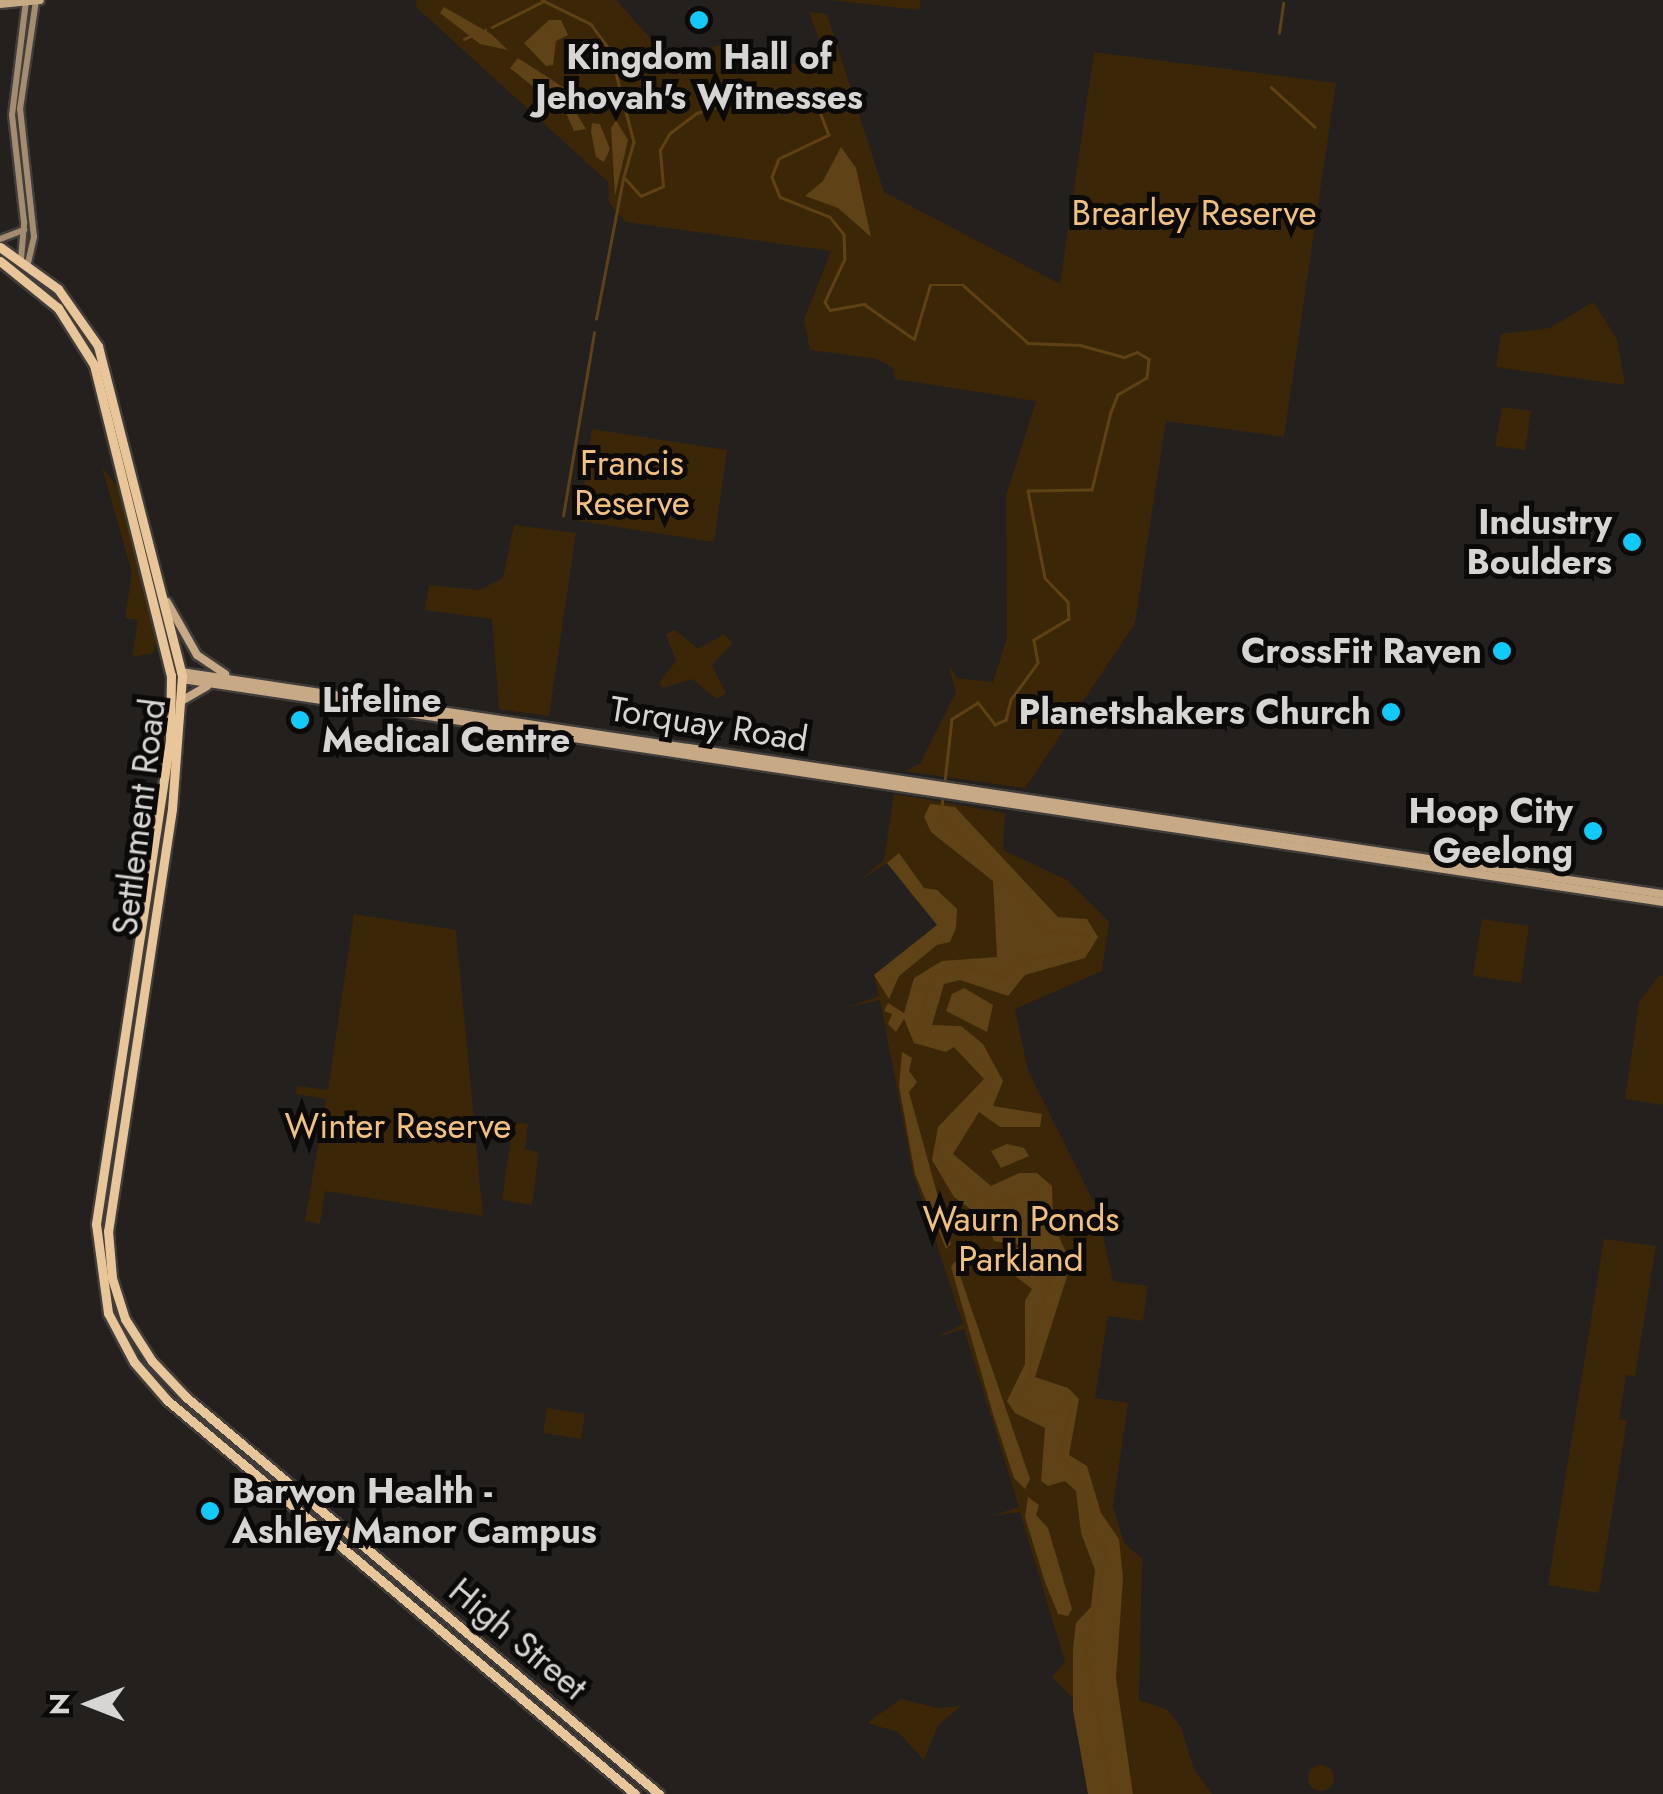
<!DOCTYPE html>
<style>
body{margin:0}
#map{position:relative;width:1663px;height:1794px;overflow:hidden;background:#23201e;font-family:Jost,sans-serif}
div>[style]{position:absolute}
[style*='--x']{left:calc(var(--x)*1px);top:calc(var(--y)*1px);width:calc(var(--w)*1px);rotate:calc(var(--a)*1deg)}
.green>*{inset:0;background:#3b2707}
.round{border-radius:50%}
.forest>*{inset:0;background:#5f4216}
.stream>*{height:2.5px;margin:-1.25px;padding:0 1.25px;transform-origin:1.25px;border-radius:1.25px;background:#5f4115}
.roads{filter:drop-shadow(2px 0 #403d3b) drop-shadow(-2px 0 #403d3b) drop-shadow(0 2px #403d3b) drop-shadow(0 -2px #403d3b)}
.secondary>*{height:6px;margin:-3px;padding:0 3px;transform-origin:3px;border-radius:3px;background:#a38c70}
.primary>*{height:8px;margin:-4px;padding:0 4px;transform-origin:4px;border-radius:4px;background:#c7aa85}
.highway>*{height:9px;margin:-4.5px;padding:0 4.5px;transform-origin:4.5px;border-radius:4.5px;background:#e9c699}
.dots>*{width:28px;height:28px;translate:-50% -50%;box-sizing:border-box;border:5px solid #0b0a09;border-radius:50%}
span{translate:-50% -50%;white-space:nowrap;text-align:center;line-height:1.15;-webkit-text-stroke:10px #0b0a09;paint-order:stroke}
.poi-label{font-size:35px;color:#d6d5d3;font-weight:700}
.right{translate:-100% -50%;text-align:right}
.left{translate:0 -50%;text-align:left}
.park-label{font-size:35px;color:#f2c07e}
.street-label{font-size:35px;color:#d6d5d3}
.north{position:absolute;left:40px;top:1654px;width:100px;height:100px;-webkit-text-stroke:8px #0b0a09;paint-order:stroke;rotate:270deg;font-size:28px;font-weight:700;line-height:40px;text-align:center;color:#d6d5d3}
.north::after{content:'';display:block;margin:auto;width:35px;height:45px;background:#d6d5d3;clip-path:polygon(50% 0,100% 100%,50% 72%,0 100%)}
</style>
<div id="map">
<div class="green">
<i style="clip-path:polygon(417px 0,616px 0,671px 62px,730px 41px,798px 65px,825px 56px,809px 12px,827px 14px,884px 192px,1060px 284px,1094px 52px,1336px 83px,1284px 437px,1166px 421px,1135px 623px,1025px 788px,904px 771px,920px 764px,956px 692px,948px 664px,957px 678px,993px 682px,1007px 638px,1006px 496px,1036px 401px,895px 379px,893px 368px,877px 359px,810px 350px,804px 320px,831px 251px,626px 222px,609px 203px,608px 182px,415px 6px)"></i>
<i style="clip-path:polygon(830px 0,921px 0,919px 10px)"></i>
<i style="clip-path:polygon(1593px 302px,1617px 339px,1625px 385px,1496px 367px,1501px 334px,1550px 328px)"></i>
<i style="clip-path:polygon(1502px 407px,1531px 411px,1525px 450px,1495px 446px)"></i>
<i style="clip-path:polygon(592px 429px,727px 450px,714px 542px,579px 521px)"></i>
<i style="clip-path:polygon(102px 467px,120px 490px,156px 641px,153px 653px,132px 657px,138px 620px,125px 618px,132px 573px)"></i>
<i style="clip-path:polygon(514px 525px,576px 533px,549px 716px,499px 709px,492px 619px,425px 610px,429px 585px,479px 590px,503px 578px)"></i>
<i style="clip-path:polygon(675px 630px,698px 649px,724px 634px,733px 643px,712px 665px,726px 694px,717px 699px,692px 679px,663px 688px,659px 683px,676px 661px,666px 634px)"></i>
<i style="clip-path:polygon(894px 794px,1005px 813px,1003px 850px,1067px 880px,1109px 922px,1102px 971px,1015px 1009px,1028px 1071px,1097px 1209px,1113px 1281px,1148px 1286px,1143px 1321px,1108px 1316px,1095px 1398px,1128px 1403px,1113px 1506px,1124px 1543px,1142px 1559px,1139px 1700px,1168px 1710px,1181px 1727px,1194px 1770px,1212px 1794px,1088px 1794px,1073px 1698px,1052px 1677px,1065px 1662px,1020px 1512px,991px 1516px,1019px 1507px,964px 1329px,937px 1337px,963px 1324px,913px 1173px,880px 1000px,845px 1008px,879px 996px,874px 975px,937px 925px,887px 863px,859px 881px,884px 860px)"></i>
<i style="clip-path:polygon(354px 914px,456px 930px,483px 1216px,325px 1191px,320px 1224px,305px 1221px,326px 1099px,296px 1094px,297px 1086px,328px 1090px)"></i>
<i style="clip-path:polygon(1482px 919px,1529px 926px,1521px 983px,1473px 976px)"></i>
<i style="clip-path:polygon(1659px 975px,1663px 976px,1663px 1105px,1625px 1099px,1639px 1002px)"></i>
<i style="clip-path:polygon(513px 1122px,528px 1124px,525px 1149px,539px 1152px,532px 1205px,502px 1200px)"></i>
<i style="clip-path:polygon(1604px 1239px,1656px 1246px,1635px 1376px,1626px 1375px,1619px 1419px,1627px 1420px,1599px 1593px,1548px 1585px)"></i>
<i style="clip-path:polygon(547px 1408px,585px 1414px,581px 1439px,543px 1433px)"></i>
<i style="clip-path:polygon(901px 1699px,938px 1708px,961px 1706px,938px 1725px,924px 1760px,898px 1732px,867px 1723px)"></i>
<i class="round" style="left:1308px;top:1765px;width:26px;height:26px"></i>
</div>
<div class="forest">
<i style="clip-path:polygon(444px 7px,491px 34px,508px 50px,480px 44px,440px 13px)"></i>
<i style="clip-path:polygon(549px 20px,561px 20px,568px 35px,556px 41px,553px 65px,546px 66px,524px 43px)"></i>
<i style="clip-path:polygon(518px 58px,569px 91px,565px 94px,586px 129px,574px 131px,566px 113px,510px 68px)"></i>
<i style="clip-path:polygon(616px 120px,628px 140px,615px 196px,611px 128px)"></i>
<i style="clip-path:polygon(600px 124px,610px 149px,604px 162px,596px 157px,591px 132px,592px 123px)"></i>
<i style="clip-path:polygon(841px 147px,856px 168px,871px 237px,838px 208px,805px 196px,823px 181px)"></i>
<i style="clip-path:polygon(930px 804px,955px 807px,1058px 917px,1087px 919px,1098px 937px,1085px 958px,1025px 975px,1008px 996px,960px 980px,944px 984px,932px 1025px,961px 1026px,983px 1044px,1003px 1081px,993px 1106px,1042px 1114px,1040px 1127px,1000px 1127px,979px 1112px,953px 1154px,991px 1186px,1019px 1173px,1037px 1173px,1052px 1186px,1053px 1223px,1071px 1264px,1035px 1377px,1068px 1388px,1079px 1399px,1069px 1455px,1087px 1466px,1101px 1513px,1119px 1539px,1123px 1578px,1116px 1678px,1133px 1794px,1088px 1794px,1073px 1710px,1073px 1649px,1076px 1623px,1091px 1607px,1095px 1570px,1081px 1533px,1076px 1491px,1065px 1481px,1048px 1486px,1041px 1481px,1045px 1428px,1015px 1413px,1007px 1401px,1025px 1364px,1025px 1301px,1032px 1289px,1010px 1272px,1009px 1258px,1019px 1245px,994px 1241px,985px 1220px,954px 1197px,932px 1160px,938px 1127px,984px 1079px,954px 1047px,946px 1052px,914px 1043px,904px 1019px,896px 1032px,888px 1024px,892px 1014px,884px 1011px,888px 1003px,904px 1013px,914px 978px,942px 961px,997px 957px,993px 881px,931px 832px,924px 817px)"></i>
<i style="clip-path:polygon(899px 853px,924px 888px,937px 890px,957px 909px,956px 928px,950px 942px,937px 945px,899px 976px,889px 999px,874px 975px,937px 925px,887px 863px)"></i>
<i style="clip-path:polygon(964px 988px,993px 1005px,987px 1032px,946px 1011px,952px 994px)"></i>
<i style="clip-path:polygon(902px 1052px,912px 1058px,909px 1071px,917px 1082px,909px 1092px,951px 1244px,946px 1249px,915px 1174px,899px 1086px)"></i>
<i style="clip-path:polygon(1007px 1144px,1024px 1148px,1029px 1156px,1001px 1168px,991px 1151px)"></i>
<i style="clip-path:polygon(955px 1261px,1030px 1479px,1025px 1489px,1014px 1478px,993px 1414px,951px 1267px)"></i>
<i style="clip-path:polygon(1028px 1497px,1039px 1505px,1036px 1515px,1048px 1528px,1072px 1609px,1068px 1616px,1058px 1614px,1045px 1582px,1025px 1517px)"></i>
</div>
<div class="stream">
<i style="--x:542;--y:0;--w:55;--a:26.1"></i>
<i style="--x:591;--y:24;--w:32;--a:54"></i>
<i style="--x:610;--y:50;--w:95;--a:75.4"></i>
<i style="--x:634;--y:142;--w:36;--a:106"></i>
<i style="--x:624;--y:177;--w:25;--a:48"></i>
<i style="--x:641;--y:196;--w:24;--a:-24"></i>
<i style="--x:663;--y:186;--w:36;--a:-95"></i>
<i style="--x:660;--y:150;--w:20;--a:-60"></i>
<i style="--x:670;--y:133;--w:34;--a:-37"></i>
<i style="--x:697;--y:113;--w:73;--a:-18.4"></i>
<i style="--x:766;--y:90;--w:29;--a:4"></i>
<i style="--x:795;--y:92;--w:25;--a:29"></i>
<i style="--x:817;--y:104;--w:33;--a:69"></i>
<i style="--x:829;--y:135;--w:55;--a:154.4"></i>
<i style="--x:779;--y:159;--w:19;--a:111"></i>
<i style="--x:772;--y:177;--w:22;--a:68"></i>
<i style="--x:780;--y:197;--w:54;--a:21.8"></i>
<i style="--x:830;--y:217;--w:22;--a:51"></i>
<i style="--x:844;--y:234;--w:25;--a:88"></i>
<i style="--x:845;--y:259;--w:47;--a:114.9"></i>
<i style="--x:825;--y:302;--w:9;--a:58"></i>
<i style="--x:830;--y:310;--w:35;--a:-10"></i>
<i style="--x:864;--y:304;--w:61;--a:35"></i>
<i style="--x:914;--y:339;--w:56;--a:-73.5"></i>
<i style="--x:930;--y:285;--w:33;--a:0"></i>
<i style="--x:963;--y:285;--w:87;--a:41.7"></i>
<i style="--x:1028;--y:343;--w:52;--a:2.2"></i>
<i style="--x:1080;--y:345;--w:46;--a:15.3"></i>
<i style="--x:1124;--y:357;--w:14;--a:-21"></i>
<i style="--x:1137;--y:352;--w:14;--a:30"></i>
<i style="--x:1149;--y:359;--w:19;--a:96"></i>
<i style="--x:1147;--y:378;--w:34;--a:150"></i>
<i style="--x:1118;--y:395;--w:18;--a:112"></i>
<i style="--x:1111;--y:412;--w:80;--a:103.7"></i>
<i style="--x:1092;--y:490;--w:64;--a:179.1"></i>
<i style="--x:1028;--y:491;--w:89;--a:78.9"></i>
<i style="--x:1045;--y:578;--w:33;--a:46"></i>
<i style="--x:1068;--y:602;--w:17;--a:87"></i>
<i style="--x:1069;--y:619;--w:41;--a:149"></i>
<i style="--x:1034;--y:640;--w:23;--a:80"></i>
<i style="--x:1038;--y:663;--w:46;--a:126.1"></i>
<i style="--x:1011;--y:700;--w:21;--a:104"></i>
<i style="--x:1006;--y:720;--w:12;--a:156"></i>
<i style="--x:995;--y:725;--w:28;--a:-128"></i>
<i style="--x:978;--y:703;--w:31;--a:148"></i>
<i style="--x:952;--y:719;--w:62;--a:96.4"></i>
<i style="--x:492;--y:27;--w:58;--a:-26.6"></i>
<i style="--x:1279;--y:33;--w:30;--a:-82"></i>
<i style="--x:464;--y:39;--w:23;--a:-23"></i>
<i style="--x:1271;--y:87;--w:59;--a:42.3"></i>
<i style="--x:596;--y:319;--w:143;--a:-79.1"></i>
<i style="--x:563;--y:516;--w:186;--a:-80.4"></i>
<i style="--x:943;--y:794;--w:20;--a:93"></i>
<i style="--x:942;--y:814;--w:14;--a:54"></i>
<i style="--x:950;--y:825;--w:83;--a:44"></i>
<i style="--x:1010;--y:883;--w:61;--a:52.4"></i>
<i style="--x:1047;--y:931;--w:41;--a:5.6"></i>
<i style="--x:1088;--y:935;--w:17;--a:121"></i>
<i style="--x:1079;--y:950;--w:56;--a:169.7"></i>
<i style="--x:1024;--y:960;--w:25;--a:138"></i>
<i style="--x:1005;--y:977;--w:46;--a:-167.5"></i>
<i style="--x:960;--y:967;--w:29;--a:164"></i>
<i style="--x:932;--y:975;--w:52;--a:105.6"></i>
<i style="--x:918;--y:1025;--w:16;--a:55"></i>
<i style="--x:927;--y:1038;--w:36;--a:0"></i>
<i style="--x:963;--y:1038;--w:49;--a:54.1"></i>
<i style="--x:992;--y:1078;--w:88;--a:128.6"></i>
<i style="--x:937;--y:1147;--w:9;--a:84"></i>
<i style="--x:938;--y:1156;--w:71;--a:43.3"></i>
<i style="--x:990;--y:1205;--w:48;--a:-16.9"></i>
<i style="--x:1036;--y:1191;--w:71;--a:71.8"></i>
<i style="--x:1058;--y:1258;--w:77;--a:108.9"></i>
<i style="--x:1033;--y:1331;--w:47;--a:93.7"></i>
<i style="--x:1030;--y:1378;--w:28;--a:131"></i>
<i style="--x:1012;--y:1399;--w:30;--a:27"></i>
<i style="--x:1039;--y:1413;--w:16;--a:-4"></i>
<i style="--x:1055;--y:1412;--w:16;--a:-52"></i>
<i style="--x:1065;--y:1399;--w:8;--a:30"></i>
<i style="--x:1072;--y:1403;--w:49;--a:104"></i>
<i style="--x:1060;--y:1451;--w:54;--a:57.2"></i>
<i style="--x:1089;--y:1496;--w:31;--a:92"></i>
<i style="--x:1088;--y:1527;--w:30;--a:50"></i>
<i style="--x:1107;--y:1550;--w:102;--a:101.9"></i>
<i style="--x:1086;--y:1650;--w:146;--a:79.8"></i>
</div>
<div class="roads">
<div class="secondary">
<i style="--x:0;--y:239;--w:26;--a:-21"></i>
<i style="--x:21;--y:259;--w:37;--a:-85"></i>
<i style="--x:24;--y:222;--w:108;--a:-96.4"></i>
<i style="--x:12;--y:115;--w:115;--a:-83"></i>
<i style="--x:28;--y:263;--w:27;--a:-77"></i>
<i style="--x:34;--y:237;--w:129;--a:-96.2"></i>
<i style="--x:20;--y:109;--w:109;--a:-81.6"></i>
</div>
<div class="primary">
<i style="--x:0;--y:4;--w:40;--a:-5.7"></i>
<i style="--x:167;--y:602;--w:61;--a:60.5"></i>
<i style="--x:197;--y:655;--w:34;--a:34"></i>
<i style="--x:181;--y:672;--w:1499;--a:8.52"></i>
<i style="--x:182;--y:679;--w:1498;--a:8.56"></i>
<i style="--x:183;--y:700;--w:28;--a:-30"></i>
</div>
<div class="highway">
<i style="--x:0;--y:247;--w:72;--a:35.9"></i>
<i style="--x:58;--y:289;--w:70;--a:54.9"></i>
<i style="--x:98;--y:346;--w:341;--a:75.7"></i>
<i style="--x:182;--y:676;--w:133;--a:94.3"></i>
<i style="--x:172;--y:809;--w:427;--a:98.6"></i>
<i style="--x:108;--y:1231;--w:47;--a:85.1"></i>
<i style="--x:112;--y:1278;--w:43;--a:72.4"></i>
<i style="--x:125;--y:1319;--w:50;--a:57.3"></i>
<i style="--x:152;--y:1361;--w:50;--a:46.6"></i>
<i style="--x:186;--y:1397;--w:618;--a:40.01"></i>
<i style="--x:0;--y:261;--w:75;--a:39"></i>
<i style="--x:58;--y:308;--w:67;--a:57.7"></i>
<i style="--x:94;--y:365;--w:319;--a:76.1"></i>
<i style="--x:171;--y:675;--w:65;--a:90.9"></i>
<i style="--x:170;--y:740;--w:490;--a:98.7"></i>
<i style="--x:96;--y:1224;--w:90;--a:82.3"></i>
<i style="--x:108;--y:1313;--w:55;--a:62"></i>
<i style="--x:134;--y:1362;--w:50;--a:49"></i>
<i style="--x:167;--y:1400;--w:612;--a:40.09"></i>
</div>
</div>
<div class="dots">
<i style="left:699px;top:20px;background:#11cafa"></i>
<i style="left:1632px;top:542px;background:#11cafa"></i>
<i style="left:1502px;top:651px;background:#11cafa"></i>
<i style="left:1391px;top:712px;background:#11cafa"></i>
<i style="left:300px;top:720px;background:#11cafa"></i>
<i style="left:1593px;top:831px;background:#11cafa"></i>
<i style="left:210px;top:1511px;background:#11cafa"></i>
</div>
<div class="poi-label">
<span style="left:699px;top:77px">Kingdom Hall of<br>Jehovah's Witnesses</span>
<span class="right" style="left:1612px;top:542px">Industry<br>Boulders</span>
<span class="right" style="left:1482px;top:651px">CrossFit Raven</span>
<span class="left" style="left:322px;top:720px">Lifeline<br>Medical Centre</span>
<span class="right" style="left:1371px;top:712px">Planetshakers Church</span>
<span class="right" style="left:1573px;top:831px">Hoop City<br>Geelong</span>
<span class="left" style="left:232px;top:1511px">Barwon Health -<br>Ashley Manor Campus</span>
</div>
<div class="park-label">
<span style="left:1194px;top:213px">Brearley Reserve</span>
<span style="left:632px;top:483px">Francis<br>Reserve</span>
<span style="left:398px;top:1126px">Winter Reserve</span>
<span style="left:1021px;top:1239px">Waurn Ponds<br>Parkland</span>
</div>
<div class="street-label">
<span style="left:709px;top:724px;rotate:9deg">Torquay Road</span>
<span style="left:139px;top:817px;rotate:-83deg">Settlement Road</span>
<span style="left:518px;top:1639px;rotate:40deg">High Street</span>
</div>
<div class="north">N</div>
</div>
